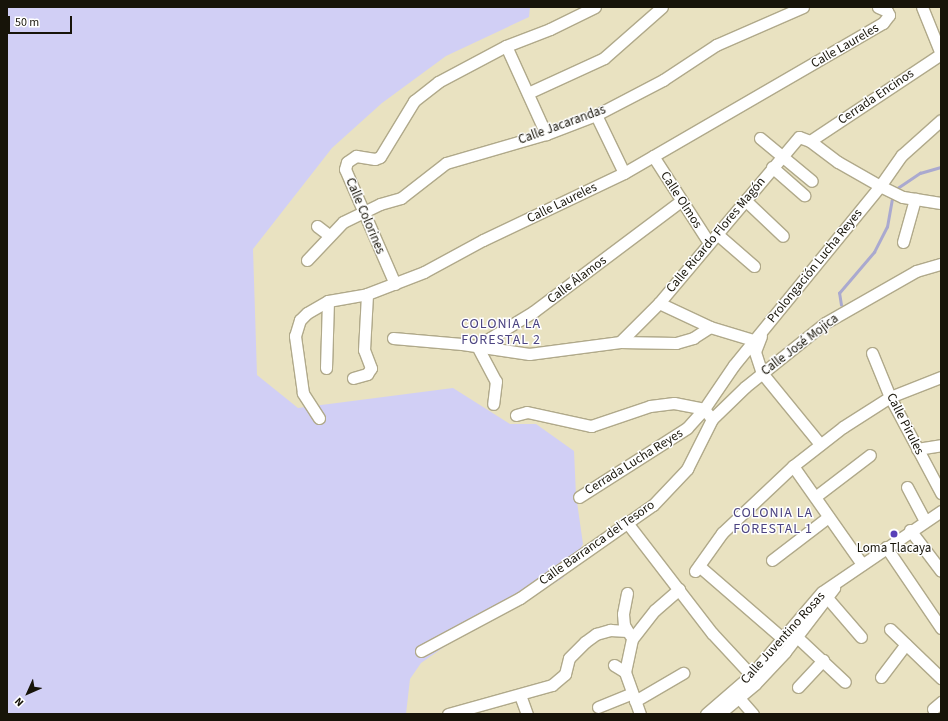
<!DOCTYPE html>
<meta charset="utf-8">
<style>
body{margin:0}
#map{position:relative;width:948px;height:721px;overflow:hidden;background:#e9e2c1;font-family:"Source Sans 3",sans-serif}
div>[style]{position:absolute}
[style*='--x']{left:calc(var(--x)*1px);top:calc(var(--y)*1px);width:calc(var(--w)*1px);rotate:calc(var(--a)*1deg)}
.green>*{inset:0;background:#d1cff5}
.stream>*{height:2.5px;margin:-1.25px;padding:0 1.25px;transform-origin:1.25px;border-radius:1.25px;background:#aaa9cf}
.roads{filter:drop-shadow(1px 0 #b0a98a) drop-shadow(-1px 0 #b0a98a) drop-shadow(0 1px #b0a98a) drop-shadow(0 -1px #b0a98a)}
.minor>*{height:11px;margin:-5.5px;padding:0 5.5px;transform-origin:5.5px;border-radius:5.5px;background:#fff}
.dots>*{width:11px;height:11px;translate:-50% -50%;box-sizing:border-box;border:2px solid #fff;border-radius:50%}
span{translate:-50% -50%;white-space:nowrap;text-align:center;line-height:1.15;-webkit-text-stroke:3px #fff;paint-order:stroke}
.street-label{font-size:13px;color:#171409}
.poi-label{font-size:13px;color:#171409}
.neighbourhood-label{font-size:14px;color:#4c4482;letter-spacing:1px}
.frame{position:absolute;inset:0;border:8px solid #171409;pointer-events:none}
.north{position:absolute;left:8px;top:673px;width:40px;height:40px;-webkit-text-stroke:3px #fff;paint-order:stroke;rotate:225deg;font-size:11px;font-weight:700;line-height:16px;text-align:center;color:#171409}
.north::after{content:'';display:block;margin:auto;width:14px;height:18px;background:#171409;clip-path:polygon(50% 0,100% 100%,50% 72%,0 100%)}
.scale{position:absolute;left:8px;top:16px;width:64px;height:18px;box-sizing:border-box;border:2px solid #171409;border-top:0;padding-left:5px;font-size:12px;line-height:14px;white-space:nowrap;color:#171409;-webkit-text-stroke:3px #fff;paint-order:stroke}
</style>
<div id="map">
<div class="green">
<i style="clip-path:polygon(7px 7px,530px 7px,529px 17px,446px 56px,382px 103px,332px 148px,253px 249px,257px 375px,298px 408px,453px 388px,510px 424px,536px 424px,574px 451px,576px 495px,583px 544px,563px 578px,499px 616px,493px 613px,421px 663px,410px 679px,406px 714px,7px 714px)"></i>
</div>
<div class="stream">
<i style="--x:896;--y:189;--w:29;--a:-34"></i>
<i style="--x:920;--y:173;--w:22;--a:-16"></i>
<i style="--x:841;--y:305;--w:12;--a:-99"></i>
<i style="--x:839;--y:293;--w:54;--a:-49.5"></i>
<i style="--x:874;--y:252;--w:28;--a:-63"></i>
<i style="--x:887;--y:227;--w:27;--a:-80"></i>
</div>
<div class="roads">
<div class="minor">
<i style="--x:922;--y:7;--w:51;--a:68"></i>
<i style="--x:506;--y:46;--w:97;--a:65.6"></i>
<i style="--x:528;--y:93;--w:84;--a:-24.7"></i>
<i style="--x:604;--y:58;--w:77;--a:-41.3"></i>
<i style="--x:596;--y:115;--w:64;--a:64.2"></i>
<i style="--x:760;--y:138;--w:67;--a:39.6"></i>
<i style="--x:810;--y:141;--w:157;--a:-33.6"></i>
<i style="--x:653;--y:156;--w:103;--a:57.2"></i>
<i style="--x:772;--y:167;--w:43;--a:41.2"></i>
<i style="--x:745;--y:200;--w:52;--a:43.5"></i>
<i style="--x:317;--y:226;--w:15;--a:37"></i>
<i style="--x:717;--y:234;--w:49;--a:40.9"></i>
<i style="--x:903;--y:242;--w:45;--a:-74.4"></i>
<i style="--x:307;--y:260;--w:52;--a:-46.5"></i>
<i style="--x:343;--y:222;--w:41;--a:-25.9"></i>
<i style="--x:380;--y:204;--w:22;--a:-16"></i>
<i style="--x:401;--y:198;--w:57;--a:-37.9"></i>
<i style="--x:446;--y:163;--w:104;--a:-16.2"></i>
<i style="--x:546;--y:134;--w:53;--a:-20.8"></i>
<i style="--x:596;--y:115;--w:76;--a:-27.6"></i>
<i style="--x:663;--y:80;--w:64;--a:-33.4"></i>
<i style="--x:716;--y:45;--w:95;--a:-23.6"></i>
<i style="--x:395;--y:284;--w:125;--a:-113.5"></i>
<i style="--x:345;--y:169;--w:7;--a:-74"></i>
<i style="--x:347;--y:162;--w:11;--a:-34"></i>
<i style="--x:356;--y:156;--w:19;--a:9"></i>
<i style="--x:375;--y:159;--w:5;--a:-22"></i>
<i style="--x:380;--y:157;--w:66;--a:-58.7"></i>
<i style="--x:414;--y:101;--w:31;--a:-38"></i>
<i style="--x:438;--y:82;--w:77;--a:-27.9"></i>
<i style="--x:506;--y:46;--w:47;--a:-21.1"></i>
<i style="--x:550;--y:29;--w:50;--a:-26.1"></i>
<i style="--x:659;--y:303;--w:56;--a:25.2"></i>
<i style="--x:710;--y:327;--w:45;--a:16.8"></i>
<i style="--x:761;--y:336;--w:17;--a:111"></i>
<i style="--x:755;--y:352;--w:22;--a:72"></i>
<i style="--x:762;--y:373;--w:92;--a:50.8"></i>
<i style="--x:393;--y:338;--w:69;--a:5"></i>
<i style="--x:462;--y:344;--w:68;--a:8.5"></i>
<i style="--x:529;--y:354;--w:92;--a:-7.5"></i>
<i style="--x:620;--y:342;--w:56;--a:1"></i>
<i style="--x:676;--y:343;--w:18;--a:-16"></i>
<i style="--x:693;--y:338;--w:20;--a:-33"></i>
<i style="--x:620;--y:342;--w:55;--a:-45"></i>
<i style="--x:659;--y:303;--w:217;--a:-49.9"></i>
<i style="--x:799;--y:137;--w:12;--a:20"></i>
<i style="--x:810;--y:141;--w:35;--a:37"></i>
<i style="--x:838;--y:162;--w:48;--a:29.7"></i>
<i style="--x:880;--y:186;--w:25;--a:26"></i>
<i style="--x:903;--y:197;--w:38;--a:9"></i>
<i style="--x:477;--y:346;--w:66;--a:-31.3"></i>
<i style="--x:533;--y:312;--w:185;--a:-36.9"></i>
<i style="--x:477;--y:346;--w:40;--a:62"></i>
<i style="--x:496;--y:381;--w:23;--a:97"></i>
<i style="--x:872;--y:353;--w:48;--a:67.8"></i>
<i style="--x:890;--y:397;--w:109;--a:62"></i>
<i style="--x:326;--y:368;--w:67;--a:-88.3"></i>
<i style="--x:353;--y:378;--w:15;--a:-16"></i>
<i style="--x:367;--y:374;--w:7;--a:-56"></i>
<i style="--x:371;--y:368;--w:19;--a:-111"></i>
<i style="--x:364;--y:350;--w:56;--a:-86.9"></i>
<i style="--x:516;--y:415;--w:11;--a:-15"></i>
<i style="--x:527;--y:412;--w:66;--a:12.3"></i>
<i style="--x:591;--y:426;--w:62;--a:-18.7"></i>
<i style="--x:650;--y:406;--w:24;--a:-7"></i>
<i style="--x:674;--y:403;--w:31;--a:11"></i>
<i style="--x:704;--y:409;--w:25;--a:132"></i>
<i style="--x:687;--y:428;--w:128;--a:147.4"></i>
<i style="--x:319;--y:418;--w:30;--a:-123"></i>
<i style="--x:303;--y:393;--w:58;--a:-98"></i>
<i style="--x:295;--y:336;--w:17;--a:-73"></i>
<i style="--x:300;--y:320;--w:10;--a:-45"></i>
<i style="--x:307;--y:313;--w:24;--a:-30"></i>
<i style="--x:328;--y:301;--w:40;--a:-10"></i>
<i style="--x:367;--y:294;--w:61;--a:-21.1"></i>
<i style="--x:424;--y:272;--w:67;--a:-28.5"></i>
<i style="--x:483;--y:240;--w:156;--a:-25.4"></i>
<i style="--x:624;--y:173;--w:299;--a:-30.1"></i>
<i style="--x:883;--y:23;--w:10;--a:-53"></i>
<i style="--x:889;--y:15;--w:4;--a:-117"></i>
<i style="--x:887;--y:11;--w:10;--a:-156"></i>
<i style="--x:712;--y:419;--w:13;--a:-129"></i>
<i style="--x:704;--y:409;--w:53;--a:-55.7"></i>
<i style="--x:734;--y:365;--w:231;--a:-50.8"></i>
<i style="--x:880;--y:186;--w:38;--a:-55"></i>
<i style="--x:902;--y:155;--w:52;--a:-41.9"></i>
<i style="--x:917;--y:449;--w:24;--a:-9"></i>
<i style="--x:793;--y:466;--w:120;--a:54.9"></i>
<i style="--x:907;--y:487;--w:38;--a:62"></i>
<i style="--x:815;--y:497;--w:69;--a:-37.4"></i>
<i style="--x:628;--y:524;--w:138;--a:52.4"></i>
<i style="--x:712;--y:633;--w:57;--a:47.1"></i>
<i style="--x:910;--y:530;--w:51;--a:52.9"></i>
<i style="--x:886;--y:547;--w:98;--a:55.8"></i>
<i style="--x:772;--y:560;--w:71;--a:-37.5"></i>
<i style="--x:699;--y:566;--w:110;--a:40.9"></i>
<i style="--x:695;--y:571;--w:47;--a:-54.6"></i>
<i style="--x:722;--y:533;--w:98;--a:-43.3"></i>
<i style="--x:793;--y:466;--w:63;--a:-38"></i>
<i style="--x:843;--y:427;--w:56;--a:-32.6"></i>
<i style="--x:890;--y:397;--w:55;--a:-21.4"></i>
<i style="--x:627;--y:593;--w:21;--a:101"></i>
<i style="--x:623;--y:614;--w:11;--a:85"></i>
<i style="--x:624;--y:625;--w:12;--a:59"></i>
<i style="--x:823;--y:593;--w:58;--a:49.2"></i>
<i style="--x:890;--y:629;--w:71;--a:43.9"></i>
<i style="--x:798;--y:638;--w:64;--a:43.1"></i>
<i style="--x:421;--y:651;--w:112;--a:-28.2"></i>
<i style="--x:520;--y:598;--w:162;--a:-35"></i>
<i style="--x:653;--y:505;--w:50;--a:-46.6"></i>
<i style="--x:687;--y:469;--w:56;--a:-63.4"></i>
<i style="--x:712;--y:419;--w:46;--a:-44.1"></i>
<i style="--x:745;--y:387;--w:102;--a:-38.7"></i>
<i style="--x:825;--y:323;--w:105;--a:-29.7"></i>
<i style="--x:916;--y:271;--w:26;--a:-16"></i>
<i style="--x:614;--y:665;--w:13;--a:32"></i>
<i style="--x:881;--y:677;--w:41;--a:-52.9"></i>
<i style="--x:798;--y:687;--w:37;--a:-47"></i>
<i style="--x:520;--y:695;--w:20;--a:70"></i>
<i style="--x:739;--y:698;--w:21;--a:49"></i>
<i style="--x:635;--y:701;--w:56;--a:-30.3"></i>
<i style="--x:598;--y:707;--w:37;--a:-22"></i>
<i style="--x:933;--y:709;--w:11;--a:-41"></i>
<i style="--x:448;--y:714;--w:108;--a:-15.6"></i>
<i style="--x:552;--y:685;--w:17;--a:-40"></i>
<i style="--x:565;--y:674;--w:16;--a:-76"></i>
<i style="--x:569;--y:658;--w:23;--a:-45"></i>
<i style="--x:585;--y:642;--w:14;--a:-36"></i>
<i style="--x:596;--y:634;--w:15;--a:-16"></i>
<i style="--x:610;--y:630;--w:17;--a:3"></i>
<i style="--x:640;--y:714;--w:45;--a:-109.7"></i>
<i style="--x:625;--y:672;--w:34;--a:-78"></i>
<i style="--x:632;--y:639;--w:37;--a:-52"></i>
<i style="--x:655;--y:610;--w:32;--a:-41"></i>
<i style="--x:706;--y:714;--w:60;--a:-40.9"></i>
<i style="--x:751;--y:675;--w:109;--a:-49.5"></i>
<i style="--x:822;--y:592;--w:144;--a:-34.2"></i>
<i style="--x:719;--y:714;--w:47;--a:-39.8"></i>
<i style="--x:755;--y:684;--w:44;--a:-46.8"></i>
<i style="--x:785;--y:652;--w:81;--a:-52.6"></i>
</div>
</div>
<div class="dots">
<i style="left:894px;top:534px;background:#5940b8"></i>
</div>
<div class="street-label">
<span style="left:845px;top:46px;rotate:-30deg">Calle Laureles</span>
<span style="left:876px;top:97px;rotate:-34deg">Cerrada Encinos</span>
<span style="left:562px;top:125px;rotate:-20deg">Calle Jacarandas</span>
<span style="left:681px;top:200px;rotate:57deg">Calle Olmos</span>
<span style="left:562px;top:203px;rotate:-26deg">Calle Laureles</span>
<span style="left:365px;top:216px;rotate:67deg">Calle Colorines</span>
<span style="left:716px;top:235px;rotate:-50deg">Calle Ricardo Flores Magón</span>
<span style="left:815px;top:266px;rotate:-51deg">Prolongación Lucha Reyes</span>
<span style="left:577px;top:280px;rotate:-37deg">Calle Álamos</span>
<span style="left:800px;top:345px;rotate:-37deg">Calle José Mojica</span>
<span style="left:905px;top:424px;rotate:63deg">Calle Pirules</span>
<span style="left:634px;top:462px;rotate:-32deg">Cerrada Lucha Reyes</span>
<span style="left:597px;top:543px;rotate:-35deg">Calle Barranca del Tesoro</span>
<span style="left:783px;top:638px;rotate:-48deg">Calle Juventino Rosas</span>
</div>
<div class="poi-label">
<span style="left:894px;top:548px">Loma Tlacaya</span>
</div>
<div class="neighbourhood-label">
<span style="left:501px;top:332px">COLONIA LA<br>FORESTAL 2</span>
<span style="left:773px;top:521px">COLONIA LA<br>FORESTAL 1</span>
</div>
<div class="frame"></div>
<div class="north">N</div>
<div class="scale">50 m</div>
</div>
